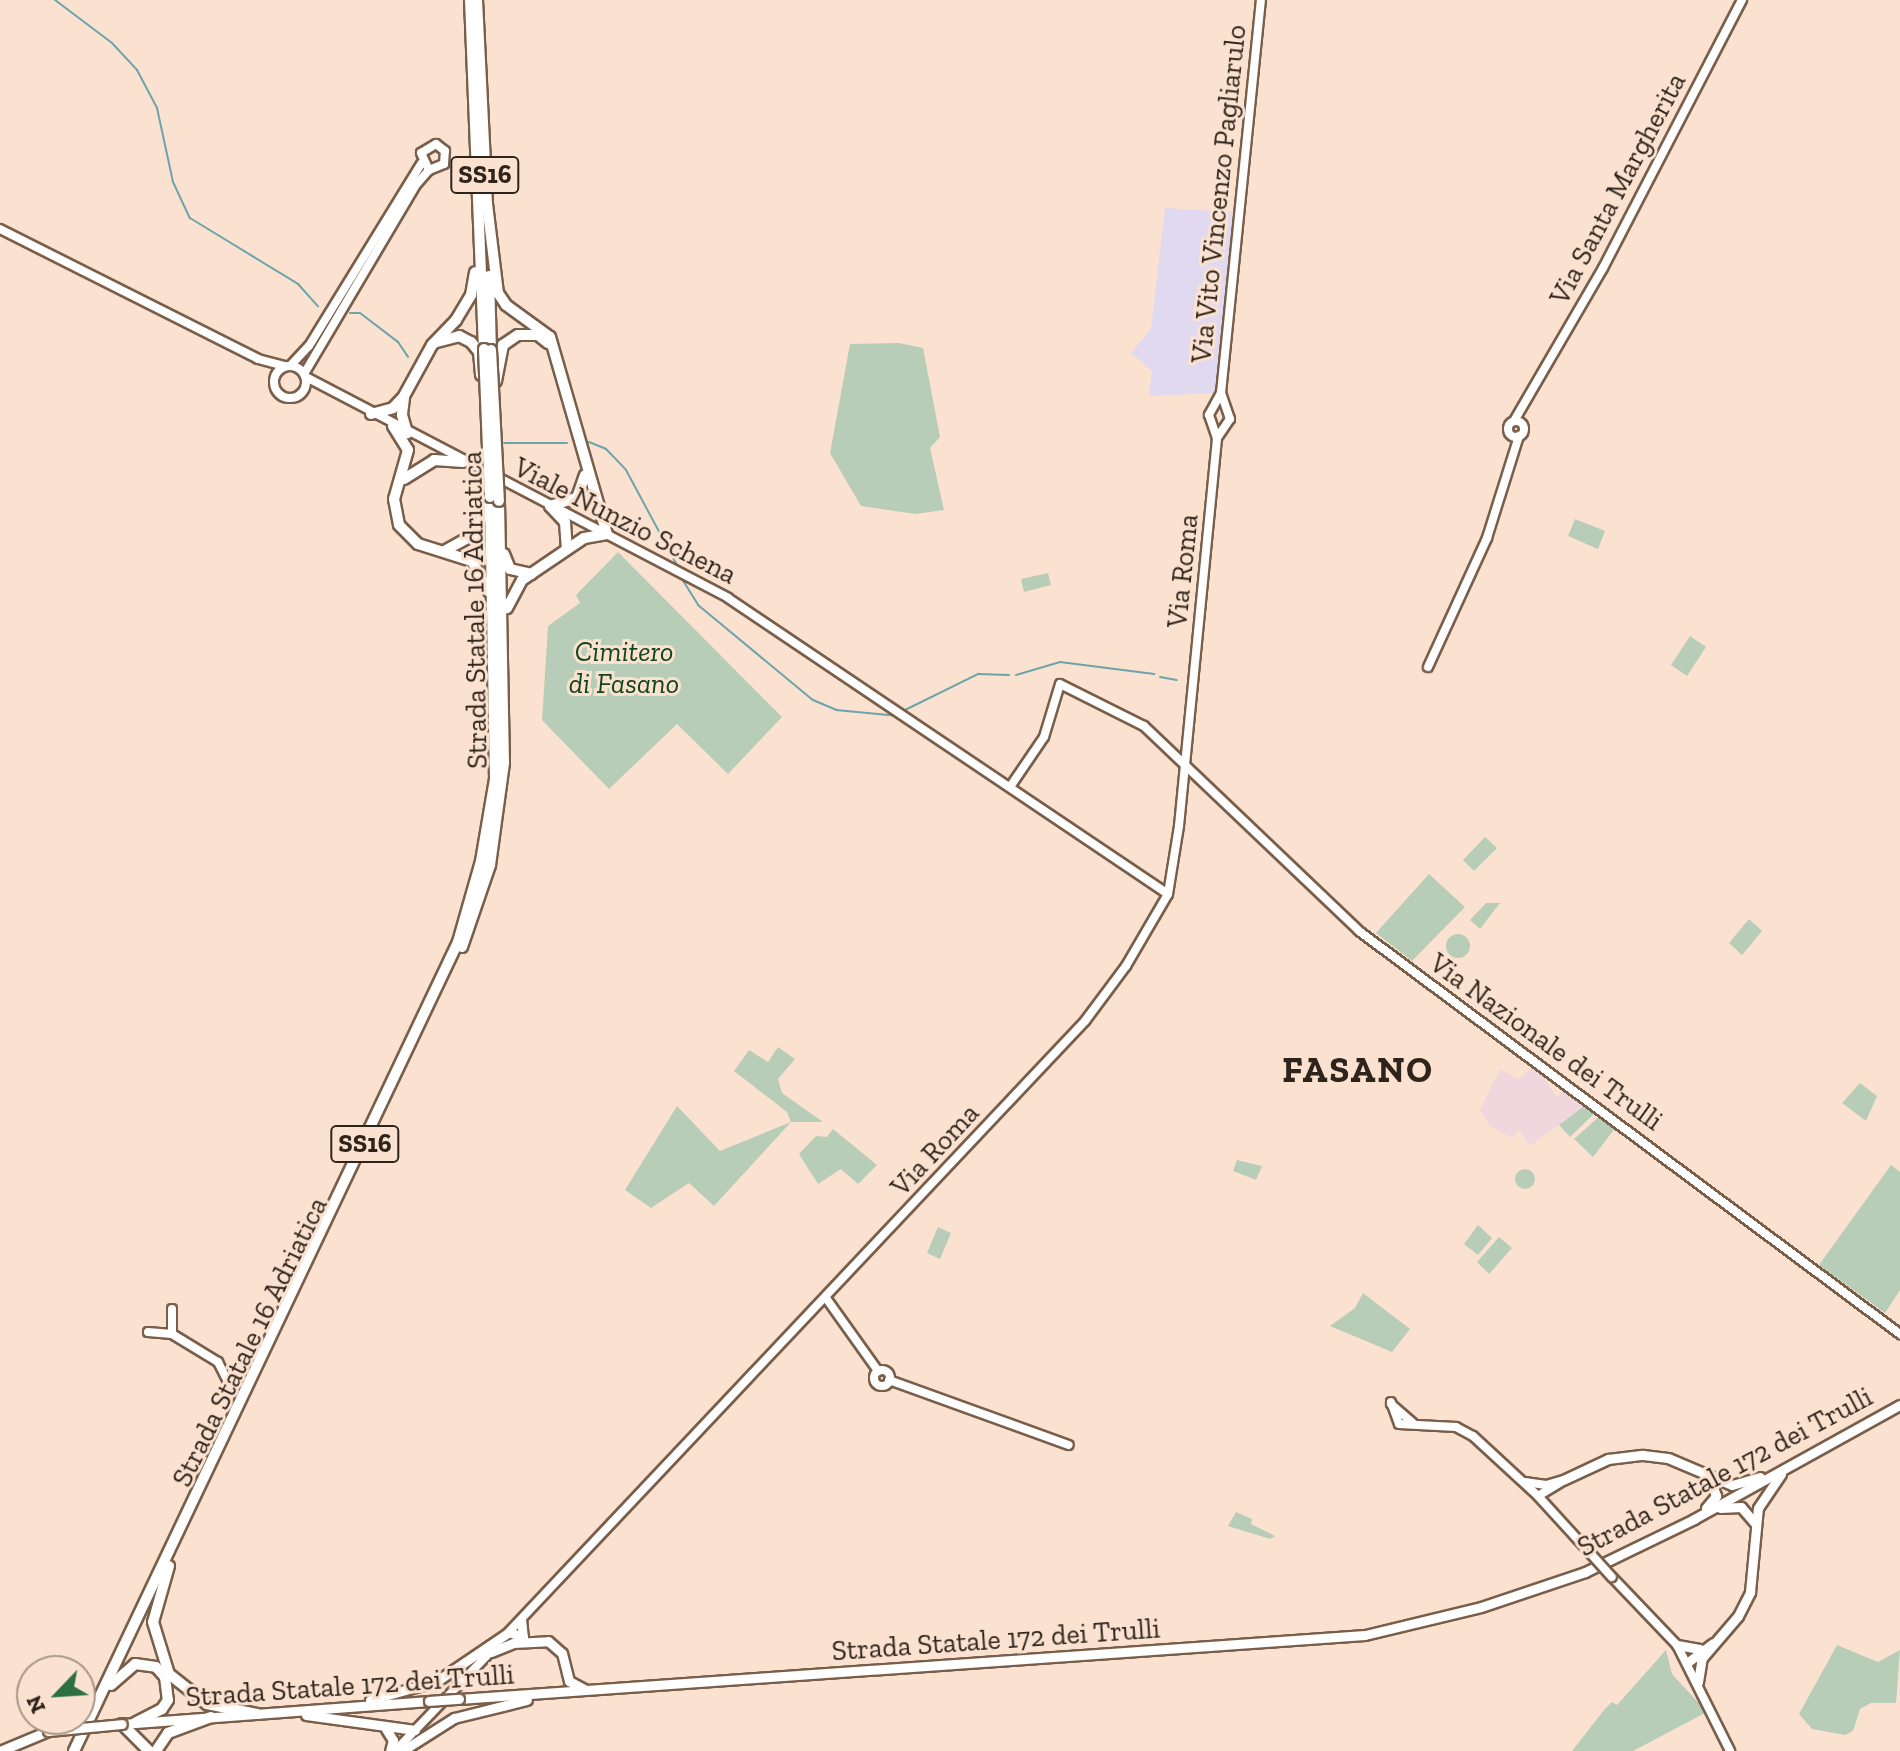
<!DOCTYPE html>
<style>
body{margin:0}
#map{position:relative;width:1900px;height:1751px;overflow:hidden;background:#fbe2d0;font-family:"Zilla Slab",serif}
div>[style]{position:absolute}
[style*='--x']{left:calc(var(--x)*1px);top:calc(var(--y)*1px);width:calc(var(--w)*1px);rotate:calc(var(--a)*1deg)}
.commercial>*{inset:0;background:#e1d9ef}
.medical>*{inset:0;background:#f0d6dd}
.green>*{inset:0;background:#b7cdb8}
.round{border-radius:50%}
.stream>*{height:2px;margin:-1px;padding:0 1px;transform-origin:1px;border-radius:1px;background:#6da4aa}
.roads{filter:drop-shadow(2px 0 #795e4a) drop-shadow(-2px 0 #795e4a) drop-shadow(0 2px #795e4a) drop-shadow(0 -2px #795e4a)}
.secondary>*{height:8px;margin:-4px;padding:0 4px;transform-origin:4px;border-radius:4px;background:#fff}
.secondary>.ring{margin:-4px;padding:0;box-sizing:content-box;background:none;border:8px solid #fff;border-radius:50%}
.primary>*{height:9px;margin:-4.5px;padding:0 4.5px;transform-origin:4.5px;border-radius:4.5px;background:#fff}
.highway>*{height:10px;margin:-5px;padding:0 5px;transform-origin:5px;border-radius:5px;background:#fff}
.bridges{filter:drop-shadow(2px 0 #795e4a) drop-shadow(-2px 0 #795e4a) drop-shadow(0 2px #795e4a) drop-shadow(0 -2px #795e4a)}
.secondary-bridge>*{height:8px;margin:-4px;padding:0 4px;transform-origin:4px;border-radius:4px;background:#fff}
.primary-bridge>*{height:9px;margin:-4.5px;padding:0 4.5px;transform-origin:4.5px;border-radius:4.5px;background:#fff}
.highway-bridge>*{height:10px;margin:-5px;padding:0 5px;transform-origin:5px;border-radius:5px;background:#fff}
span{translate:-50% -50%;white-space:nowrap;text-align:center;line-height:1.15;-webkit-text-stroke:6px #fbe2d0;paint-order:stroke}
.shield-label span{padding:2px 6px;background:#fbe2d0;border:2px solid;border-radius:6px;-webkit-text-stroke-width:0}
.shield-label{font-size:26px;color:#2f241b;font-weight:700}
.street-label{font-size:28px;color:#2f241b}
.park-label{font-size:28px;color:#11451c;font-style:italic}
.district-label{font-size:36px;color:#2f241b;font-weight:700;letter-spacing:2px}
.north{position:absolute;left:16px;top:1655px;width:80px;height:80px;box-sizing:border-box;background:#fbe2d0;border:2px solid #a99688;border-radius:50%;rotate:245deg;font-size:22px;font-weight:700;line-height:32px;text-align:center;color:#2f241b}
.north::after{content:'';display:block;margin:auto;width:28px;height:36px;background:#2c713d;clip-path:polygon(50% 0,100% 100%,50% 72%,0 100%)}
</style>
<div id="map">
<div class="commercial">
<i style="clip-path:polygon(1165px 208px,1234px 212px,1216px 393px,1149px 396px,1152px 371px,1131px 353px,1151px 329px)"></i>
</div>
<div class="medical">
<i style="clip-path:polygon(1535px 1065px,1557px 1097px,1565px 1088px,1587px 1104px,1530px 1146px,1519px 1130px,1512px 1138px,1490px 1126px,1480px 1110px,1500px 1069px,1519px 1079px)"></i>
</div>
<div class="green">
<i style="clip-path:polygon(899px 343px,923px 348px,940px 437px,930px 448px,944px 510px,915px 514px,861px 506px,830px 453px,850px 344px)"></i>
<i style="clip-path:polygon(1575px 519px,1605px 531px,1598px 549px,1568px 536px)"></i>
<i style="clip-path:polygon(618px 552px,782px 717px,728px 774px,677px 724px,609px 789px,542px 720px,548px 626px,580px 603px,576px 595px)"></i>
<i style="clip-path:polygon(1048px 573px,1051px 585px,1024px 592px,1021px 579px)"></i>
<i style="clip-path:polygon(1690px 636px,1706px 647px,1687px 676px,1671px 665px)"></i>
<i style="clip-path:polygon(1485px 837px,1497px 848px,1474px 871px,1463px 860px)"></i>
<i style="clip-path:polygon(1429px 874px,1465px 907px,1412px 961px,1376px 933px)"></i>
<i style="clip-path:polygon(1486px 903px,1500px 903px,1480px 929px,1470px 920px)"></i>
<i style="clip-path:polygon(1749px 919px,1762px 931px,1742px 955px,1729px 943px)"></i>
<i class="round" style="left:1446px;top:934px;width:24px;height:24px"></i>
<i style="clip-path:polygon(778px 1047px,795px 1059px,778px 1079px,782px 1093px,823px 1122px,791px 1122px,714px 1206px,689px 1183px,651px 1208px,625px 1190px,677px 1106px,720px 1151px,791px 1122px,787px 1112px,734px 1071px,749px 1050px,768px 1062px)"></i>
<i style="clip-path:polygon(1860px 1083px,1877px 1096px,1866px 1121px,1842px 1103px)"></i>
<i style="clip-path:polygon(1587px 1104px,1597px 1111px,1570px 1137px,1559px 1125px)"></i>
<i style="clip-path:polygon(1601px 1115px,1616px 1127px,1593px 1157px,1574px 1139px)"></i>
<i style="clip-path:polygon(833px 1129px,877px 1165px,858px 1184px,841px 1169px,818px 1184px,799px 1154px,816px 1136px,827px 1137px)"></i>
<i style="clip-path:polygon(1237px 1160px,1262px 1166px,1256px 1180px,1233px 1171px)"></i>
<i style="clip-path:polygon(1891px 1165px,1900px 1172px,1900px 1290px,1885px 1313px,1819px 1265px)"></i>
<i class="round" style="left:1515px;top:1169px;width:20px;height:20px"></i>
<i style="clip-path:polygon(1478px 1225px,1492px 1238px,1478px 1255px,1464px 1244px)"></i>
<i style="clip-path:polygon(938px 1227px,951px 1233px,940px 1259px,927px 1253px)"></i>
<i style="clip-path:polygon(1499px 1237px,1512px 1248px,1489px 1274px,1477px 1262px)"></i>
<i style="clip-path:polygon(1363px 1293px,1410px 1329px,1392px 1352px,1330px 1326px,1355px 1308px)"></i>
<i style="clip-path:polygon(1236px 1512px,1252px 1519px,1251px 1524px,1275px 1536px,1270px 1539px,1228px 1526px)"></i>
<i style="clip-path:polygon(1837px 1645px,1878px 1662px,1900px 1650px,1896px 1703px,1871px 1703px,1860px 1709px,1853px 1731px,1845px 1735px,1812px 1729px,1799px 1714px)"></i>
<i style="clip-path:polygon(1666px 1650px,1672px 1674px,1707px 1712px,1633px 1751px,1572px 1751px,1604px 1710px,1612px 1702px,1617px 1705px)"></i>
</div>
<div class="stream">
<i style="--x:55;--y:0;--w:71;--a:37"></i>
<i style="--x:112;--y:43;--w:37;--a:47"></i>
<i style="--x:137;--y:70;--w:43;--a:62.2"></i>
<i style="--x:157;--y:108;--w:76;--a:77.8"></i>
<i style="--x:173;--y:182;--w:40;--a:65"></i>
<i style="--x:190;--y:218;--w:127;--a:31.4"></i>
<i style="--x:298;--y:284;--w:30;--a:48"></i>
<i style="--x:350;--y:313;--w:10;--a:0"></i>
<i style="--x:360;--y:313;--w:48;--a:37.3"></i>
<i style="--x:398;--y:342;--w:18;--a:56"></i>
<i style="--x:589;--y:442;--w:18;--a:22"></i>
<i style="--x:606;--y:449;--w:29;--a:46"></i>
<i style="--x:626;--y:470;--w:108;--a:61.8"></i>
<i style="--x:504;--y:443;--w:63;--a:0"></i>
<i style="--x:682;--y:579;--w:31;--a:58"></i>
<i style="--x:698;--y:605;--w:149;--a:39.6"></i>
<i style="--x:813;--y:700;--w:25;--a:23"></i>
<i style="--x:836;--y:710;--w:63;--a:5.4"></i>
<i style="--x:1016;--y:675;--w:46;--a:-16.5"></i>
<i style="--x:1060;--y:662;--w:95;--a:7.3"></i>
<i style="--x:1160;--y:677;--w:17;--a:10"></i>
<i style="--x:903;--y:711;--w:84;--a:-26.3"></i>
<i style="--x:978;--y:674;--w:31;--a:2"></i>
</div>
<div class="roads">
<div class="secondary">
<i style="--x:0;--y:229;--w:289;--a:26.7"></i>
<i style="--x:258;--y:359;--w:27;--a:15"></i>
<i style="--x:291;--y:365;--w:26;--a:-47"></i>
<i style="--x:309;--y:346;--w:214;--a:-58.4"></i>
<i class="ring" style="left:274px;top:366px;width:24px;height:24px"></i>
<i style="--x:304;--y:374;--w:218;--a:-59.4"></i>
<i style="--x:415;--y:186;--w:21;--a:-49"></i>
<i style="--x:429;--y:170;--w:16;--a:-22"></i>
<i style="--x:444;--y:164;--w:13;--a:-86"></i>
<i style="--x:445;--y:151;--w:11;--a:-142"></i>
<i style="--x:436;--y:144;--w:17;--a:149"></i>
<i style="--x:421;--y:153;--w:19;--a:65"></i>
<i style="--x:306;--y:377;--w:476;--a:27.6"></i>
<i style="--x:728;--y:598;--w:530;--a:33.93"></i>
<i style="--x:1221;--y:393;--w:395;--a:-84.2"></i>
<i class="ring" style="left:1508px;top:421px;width:8px;height:8px"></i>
<i style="--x:1514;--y:421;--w:177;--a:-59.8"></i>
<i style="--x:1603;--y:268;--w:302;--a:-62.6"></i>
<i style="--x:1428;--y:667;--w:142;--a:-65.4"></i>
<i style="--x:1487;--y:538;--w:107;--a:-72.6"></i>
<i style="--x:1010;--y:787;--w:60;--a:-55.8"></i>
<i style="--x:1044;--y:737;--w:55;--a:-73.2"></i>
<i style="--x:1060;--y:684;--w:94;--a:26.6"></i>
<i style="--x:1144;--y:726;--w:297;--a:43.6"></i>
<i style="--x:1359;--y:931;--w:675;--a:36.68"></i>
<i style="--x:826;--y:1298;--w:90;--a:54.5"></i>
<i style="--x:148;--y:1332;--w:24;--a:5"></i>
<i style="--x:172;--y:1334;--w:54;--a:31.3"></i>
<i style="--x:218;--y:1362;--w:25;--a:63"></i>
<i style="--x:172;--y:1334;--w:25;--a:-90"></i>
<i class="ring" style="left:874px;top:1370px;width:8px;height:8px"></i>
<i style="--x:889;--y:1380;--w:191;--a:19.9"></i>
<i style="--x:1391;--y:1402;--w:23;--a:70"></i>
<i style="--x:1399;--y:1424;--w:57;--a:3"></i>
<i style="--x:1456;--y:1427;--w:19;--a:28"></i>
<i style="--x:1473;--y:1436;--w:88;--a:42.7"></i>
<i style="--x:1538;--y:1496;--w:79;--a:47.6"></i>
<i style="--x:1391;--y:1404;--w:29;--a:41"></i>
<i style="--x:1525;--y:1482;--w:21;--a:8"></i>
<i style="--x:1546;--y:1485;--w:18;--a:-16"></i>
<i style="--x:1538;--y:1496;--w:27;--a:-31"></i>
<i style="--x:1612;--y:1577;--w:94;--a:46.3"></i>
<i style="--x:1677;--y:1645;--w:119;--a:63.4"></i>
<i style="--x:506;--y:1635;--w:844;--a:-46.68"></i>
<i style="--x:1085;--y:1021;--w:69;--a:-53.3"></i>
<i style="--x:1126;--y:966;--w:83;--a:-59.7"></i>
<i style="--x:1168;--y:894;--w:69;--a:-80.8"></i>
<i style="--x:1179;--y:826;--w:390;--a:-84.4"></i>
<i style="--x:1217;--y:438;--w:23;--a:-56"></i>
<i style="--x:1230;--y:419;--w:28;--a:-109"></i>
<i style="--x:1221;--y:393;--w:25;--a:119"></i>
<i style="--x:1209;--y:415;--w:24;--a:71"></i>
<i style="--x:395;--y:1751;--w:143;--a:-46.1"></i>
</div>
<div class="primary">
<i style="--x:1563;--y:1480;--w:50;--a:-25"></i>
<i style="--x:1608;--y:1459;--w:35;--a:-7"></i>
<i style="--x:1643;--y:1455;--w:25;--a:7"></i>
<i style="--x:1668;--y:1458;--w:69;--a:22.9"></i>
<i style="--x:1732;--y:1485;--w:29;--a:-16"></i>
<i style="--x:1706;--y:1508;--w:16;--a:-50"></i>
<i style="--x:1716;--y:1496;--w:19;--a:-108"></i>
<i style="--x:1720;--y:1508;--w:21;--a:-3"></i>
<i style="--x:1741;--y:1507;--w:23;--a:49"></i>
<i style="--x:521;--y:1619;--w:18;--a:84"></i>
<i style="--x:1677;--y:1645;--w:23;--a:10"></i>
<i style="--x:491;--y:1652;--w:24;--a:-22"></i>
<i style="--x:513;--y:1643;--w:35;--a:-3"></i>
<i style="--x:548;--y:1641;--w:18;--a:41"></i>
<i style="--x:562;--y:1653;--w:29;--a:76"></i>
<i style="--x:569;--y:1681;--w:17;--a:28"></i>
<i style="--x:1688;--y:1662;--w:31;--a:-37"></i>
<i style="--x:1698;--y:1682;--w:24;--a:-81"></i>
<i style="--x:1702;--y:1658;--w:55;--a:-49.4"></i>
<i style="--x:1738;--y:1616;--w:27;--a:-63"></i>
<i style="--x:1750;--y:1592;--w:84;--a:-84.6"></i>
<i style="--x:1758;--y:1508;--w:41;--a:-55.9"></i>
<i style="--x:459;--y:1699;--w:908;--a:-4.04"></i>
<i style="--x:1365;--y:1635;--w:119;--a:-13.6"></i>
<i style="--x:1481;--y:1607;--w:110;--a:-18.6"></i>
<i style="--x:1585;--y:1572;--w:121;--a:-25.9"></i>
<i style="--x:1694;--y:1519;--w:235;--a:-29"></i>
<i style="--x:370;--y:1700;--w:70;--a:-15.8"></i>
<i style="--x:437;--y:1681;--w:87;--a:-34.2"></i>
<i style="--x:509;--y:1632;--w:15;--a:20"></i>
<i style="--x:306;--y:1715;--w:110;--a:7.8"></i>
<i style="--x:122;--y:1724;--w:308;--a:-4.3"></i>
<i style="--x:386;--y:1729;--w:13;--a:58"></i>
<i style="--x:393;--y:1740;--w:11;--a:105"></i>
<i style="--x:0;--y:1751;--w:52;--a:-22.6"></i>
<i style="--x:402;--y:1751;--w:62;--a:-32.4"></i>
<i style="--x:454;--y:1718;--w:75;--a:-13.9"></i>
</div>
<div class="highway">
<i style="--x:470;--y:0;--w:349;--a:87.7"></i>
<i style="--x:477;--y:0;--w:208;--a:87.2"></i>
<i style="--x:487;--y:204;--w:90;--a:83"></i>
<i style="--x:498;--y:293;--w:14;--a:56"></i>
<i style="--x:506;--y:305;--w:54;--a:36"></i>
<i style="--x:550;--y:337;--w:205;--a:73.9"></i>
<i style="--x:607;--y:534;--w:23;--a:170"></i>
<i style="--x:584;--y:538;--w:75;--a:145.9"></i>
<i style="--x:522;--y:580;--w:32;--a:118"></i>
<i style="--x:489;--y:276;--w:74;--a:88.5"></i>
<i style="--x:437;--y:342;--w:23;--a:-15"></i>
<i style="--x:459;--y:336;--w:13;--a:27"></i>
<i style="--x:471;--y:342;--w:13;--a:51"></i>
<i style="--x:479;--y:352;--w:23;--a:85"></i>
<i style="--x:496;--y:381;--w:37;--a:-79"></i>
<i style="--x:503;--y:345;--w:18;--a:-34"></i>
<i style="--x:518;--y:335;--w:20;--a:0"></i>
<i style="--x:538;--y:335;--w:13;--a:39"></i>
<i style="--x:404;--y:398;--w:17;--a:97"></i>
<i style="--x:402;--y:415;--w:19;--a:74"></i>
<i style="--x:371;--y:414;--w:23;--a:-15"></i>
<i style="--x:393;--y:408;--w:16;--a:-47"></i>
<i style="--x:404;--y:396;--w:58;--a:-61.2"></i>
<i style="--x:432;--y:345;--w:35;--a:-46"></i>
<i style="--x:456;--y:320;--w:29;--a:-59"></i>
<i style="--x:471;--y:295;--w:23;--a:-80"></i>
<i style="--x:393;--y:426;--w:28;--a:58"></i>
<i style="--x:408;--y:450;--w:51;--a:105.9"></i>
<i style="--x:394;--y:499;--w:26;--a:79"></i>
<i style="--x:399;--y:525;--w:27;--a:45"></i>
<i style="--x:418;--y:544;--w:57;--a:17.5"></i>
<i style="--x:472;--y:561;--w:35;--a:61"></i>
<i style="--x:404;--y:479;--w:36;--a:-32"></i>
<i style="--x:434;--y:460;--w:29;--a:4"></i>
<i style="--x:550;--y:506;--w:28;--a:-17"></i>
<i style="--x:577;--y:498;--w:24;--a:-71"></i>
<i style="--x:550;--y:506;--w:22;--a:47"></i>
<i style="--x:565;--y:522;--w:27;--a:86"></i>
<i style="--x:446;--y:550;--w:35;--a:-29"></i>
<i style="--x:477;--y:533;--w:28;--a:-73"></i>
<i style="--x:504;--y:554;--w:16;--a:68"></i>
<i style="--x:510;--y:569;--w:22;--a:13"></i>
<i style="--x:462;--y:947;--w:87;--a:-71.1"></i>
<i style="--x:490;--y:865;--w:103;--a:-82.2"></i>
<i style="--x:504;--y:763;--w:262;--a:-91.1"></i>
<i style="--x:169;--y:1566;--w:58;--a:105.9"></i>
<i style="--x:153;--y:1622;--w:54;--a:72.9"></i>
<i style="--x:169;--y:1674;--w:48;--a:38.3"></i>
<i style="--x:207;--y:1704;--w:51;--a:11.3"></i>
<i style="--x:111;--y:1685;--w:32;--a:-41"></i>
<i style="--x:135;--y:1664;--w:21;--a:8"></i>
<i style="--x:156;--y:1667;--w:13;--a:48"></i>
<i style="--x:165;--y:1677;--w:23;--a:83"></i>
<i style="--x:168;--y:1700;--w:11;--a:124"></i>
<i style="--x:162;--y:1709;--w:30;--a:153"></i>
<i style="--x:122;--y:1724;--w:38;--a:45"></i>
<i style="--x:74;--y:1751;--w:896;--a:-64.61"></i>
<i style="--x:458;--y:942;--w:84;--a:-74.1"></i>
<i style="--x:481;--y:861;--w:83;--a:-80.3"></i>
<i style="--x:495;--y:779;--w:282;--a:-91"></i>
<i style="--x:156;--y:1751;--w:22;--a:-56"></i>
<i style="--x:168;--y:1733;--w:46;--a:-20.4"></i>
</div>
</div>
<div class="bridges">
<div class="secondary-bridge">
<i style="--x:1591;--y:1554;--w:31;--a:48"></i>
</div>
<div class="primary-bridge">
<i style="--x:429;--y:1701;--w:30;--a:-4"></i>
<i style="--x:48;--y:1731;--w:74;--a:-5.4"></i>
</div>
<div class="highway-bridge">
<i style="--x:484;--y:349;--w:148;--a:87.7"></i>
<i style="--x:491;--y:350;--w:151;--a:87"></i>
</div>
</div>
<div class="shield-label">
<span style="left:485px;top:175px">SS16</span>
<span style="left:365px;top:1144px">SS16</span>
</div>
<div class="street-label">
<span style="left:1618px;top:189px;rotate:-62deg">Via Santa Margherita</span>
<span style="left:1219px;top:194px;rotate:-84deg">Via Vito Vincenzo Pagliarulo</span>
<span style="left:625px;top:521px;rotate:27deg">Viale Nunzio Schena</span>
<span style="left:1183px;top:571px;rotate:-84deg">Via Roma</span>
<span style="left:475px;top:610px;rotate:-91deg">Strada Statale 16 Adriatica</span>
<span style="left:1546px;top:1042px;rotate:36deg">Via Nazionale dei Trulli</span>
<span style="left:935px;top:1150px;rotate:-47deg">Via Roma</span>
<span style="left:250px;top:1342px;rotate:-64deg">Strada Statale 16 Adriatica</span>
<span style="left:1725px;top:1472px;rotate:-28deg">Strada Statale 172 dei Trulli</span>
<span style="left:996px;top:1640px;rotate:-4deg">Strada Statale 172 dei Trulli</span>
<span style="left:350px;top:1686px;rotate:-4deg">Strada Statale 172 dei Trulli</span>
</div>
<div class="park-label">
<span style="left:624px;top:668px">Cimitero<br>di Fasano</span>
</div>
<div class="district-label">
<span style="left:1358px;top:1070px">FASANO</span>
</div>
<div class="north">N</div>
</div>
